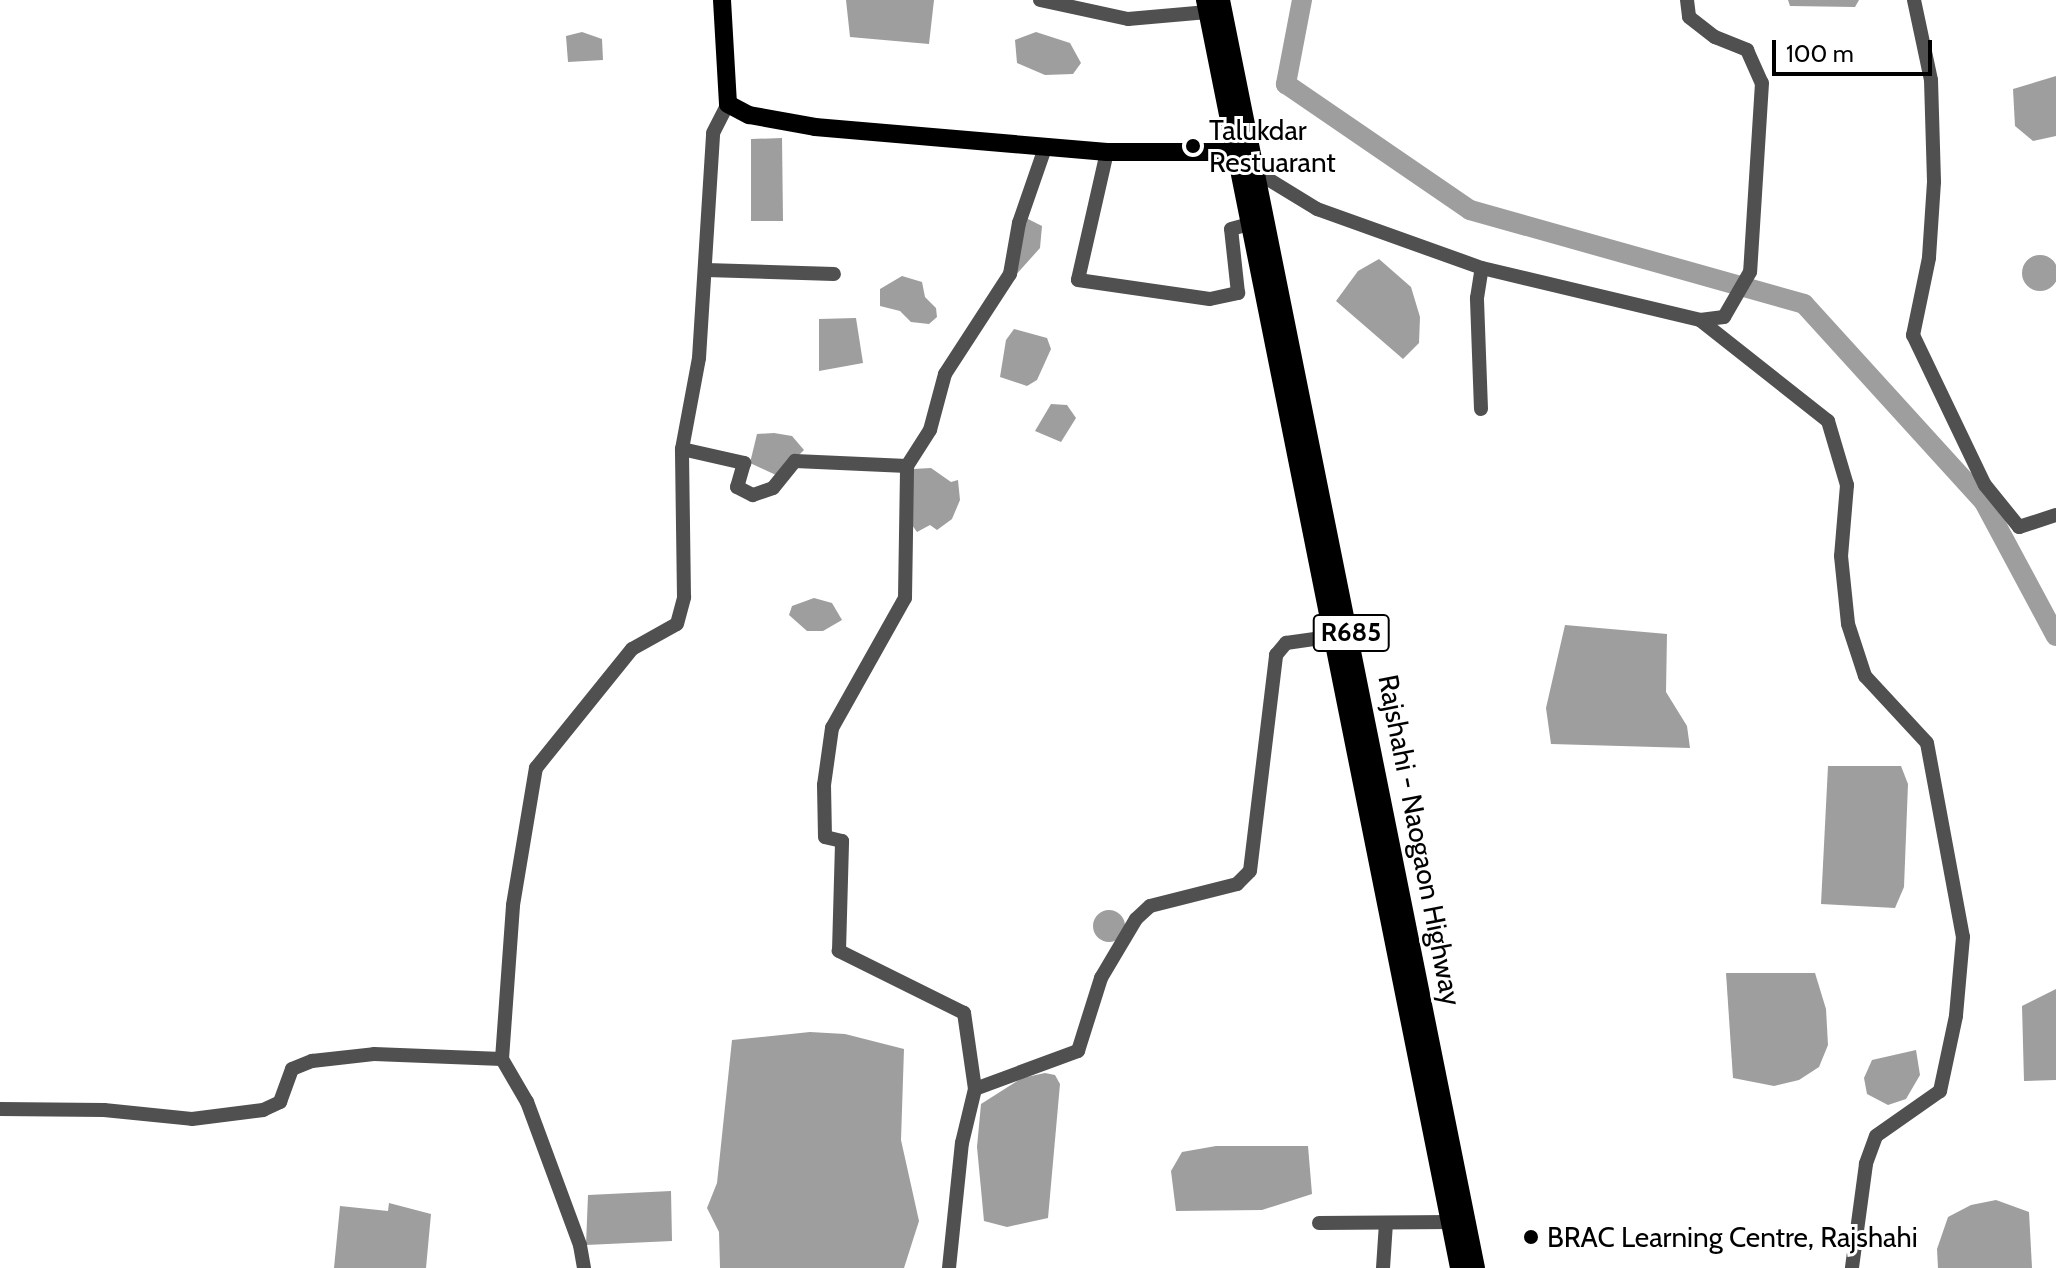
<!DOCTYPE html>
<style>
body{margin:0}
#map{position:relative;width:2056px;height:1268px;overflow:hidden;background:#fff;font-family:Cabin,sans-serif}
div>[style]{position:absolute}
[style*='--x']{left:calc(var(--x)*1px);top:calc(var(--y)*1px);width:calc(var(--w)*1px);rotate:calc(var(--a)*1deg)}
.water>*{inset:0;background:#9e9e9e}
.round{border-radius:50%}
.river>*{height:20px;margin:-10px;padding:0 10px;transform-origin:10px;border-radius:10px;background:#9e9e9e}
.minor>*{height:14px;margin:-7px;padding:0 7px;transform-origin:7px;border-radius:7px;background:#505050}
.major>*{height:18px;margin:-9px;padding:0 9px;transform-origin:9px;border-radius:9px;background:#000}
.dots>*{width:22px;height:22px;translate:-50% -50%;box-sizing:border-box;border:4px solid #fff;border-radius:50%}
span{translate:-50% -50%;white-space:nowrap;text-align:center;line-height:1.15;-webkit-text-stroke:6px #fff;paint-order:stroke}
.shield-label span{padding:2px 6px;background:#fff;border:2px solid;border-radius:6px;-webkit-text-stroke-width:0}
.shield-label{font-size:26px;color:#000;font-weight:700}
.poi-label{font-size:28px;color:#000}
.left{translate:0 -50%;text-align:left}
.street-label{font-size:28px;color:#000}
.scale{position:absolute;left:1772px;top:40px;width:160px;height:36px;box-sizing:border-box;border:4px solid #000;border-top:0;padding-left:10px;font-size:24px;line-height:28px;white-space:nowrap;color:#000;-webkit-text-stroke:6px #fff;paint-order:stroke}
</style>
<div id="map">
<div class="water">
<i style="clip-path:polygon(846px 0,934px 0,929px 44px,850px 37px)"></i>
<i style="clip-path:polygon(1788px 0,1859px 0,1855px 7px,1790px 6px)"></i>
<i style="clip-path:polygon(582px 32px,602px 39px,603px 60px,568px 62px,566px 36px)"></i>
<i style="clip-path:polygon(1036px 32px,1070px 43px,1081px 63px,1073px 74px,1045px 75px,1017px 63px,1015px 40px)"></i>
<i style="clip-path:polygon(2056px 76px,2056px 136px,2033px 141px,2015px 126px,2013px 89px)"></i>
<i style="clip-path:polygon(782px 138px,783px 221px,751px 221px,751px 139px)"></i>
<i style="clip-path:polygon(1026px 218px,1042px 226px,1040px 248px,1014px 277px)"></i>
<i class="round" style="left:2022px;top:255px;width:36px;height:36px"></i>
<i style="clip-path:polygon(1379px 259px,1411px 287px,1420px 317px,1419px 343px,1403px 359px,1336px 301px,1358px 271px)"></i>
<i style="clip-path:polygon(902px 276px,922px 282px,925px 297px,936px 308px,937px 317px,929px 324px,911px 322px,900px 311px,880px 306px,880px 289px)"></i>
<i style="clip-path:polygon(856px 318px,863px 363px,819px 371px,819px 319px)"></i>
<i style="clip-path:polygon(1014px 329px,1047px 338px,1051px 349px,1037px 380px,1027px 386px,1000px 377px,1006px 340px)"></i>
<i style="clip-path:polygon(1051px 404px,1067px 405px,1076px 418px,1061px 442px,1035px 431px)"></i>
<i style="clip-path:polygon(774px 433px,792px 436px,804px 450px,778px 476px,750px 463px,757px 434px)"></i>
<i style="clip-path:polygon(931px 468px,951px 482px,958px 480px,960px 500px,952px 519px,937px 530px,930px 525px,917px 532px,912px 525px,913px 469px)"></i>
<i style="clip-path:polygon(814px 598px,832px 603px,842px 620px,823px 631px,807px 631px,789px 615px,792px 606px)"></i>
<i style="clip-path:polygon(1565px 625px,1667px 634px,1666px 692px,1687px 726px,1690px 748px,1551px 744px,1546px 708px)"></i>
<i style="clip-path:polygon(1828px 766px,1901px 766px,1908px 784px,1904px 887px,1895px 908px,1821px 904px)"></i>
<i class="round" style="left:1093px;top:910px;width:32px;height:32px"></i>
<i style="clip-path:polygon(1726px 973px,1815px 973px,1826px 1009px,1828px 1045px,1819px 1067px,1799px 1080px,1774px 1086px,1733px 1078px)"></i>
<i style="clip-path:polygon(2056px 989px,2056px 1080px,2024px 1081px,2022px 1006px)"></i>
<i style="clip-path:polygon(810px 1032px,845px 1034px,904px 1049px,901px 1140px,919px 1221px,904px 1268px,720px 1268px,719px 1232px,707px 1208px,717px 1183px,732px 1040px)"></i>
<i style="clip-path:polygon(1916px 1050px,1920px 1075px,1906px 1099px,1888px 1105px,1867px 1094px,1864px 1078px,1872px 1060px)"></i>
<i style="clip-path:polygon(1045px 1073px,1055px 1075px,1060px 1084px,1048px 1218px,1007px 1227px,984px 1221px,977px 1147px,981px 1104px,1022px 1078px)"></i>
<i style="clip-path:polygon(1216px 1146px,1308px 1146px,1312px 1194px,1262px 1210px,1176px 1211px,1171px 1171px,1182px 1152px)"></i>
<i style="clip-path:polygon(671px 1191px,672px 1241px,586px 1245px,588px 1195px)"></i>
<i style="clip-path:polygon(1996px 1200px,2029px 1212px,2032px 1268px,1938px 1268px,1937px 1249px,1948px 1217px,1971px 1205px)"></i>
<i style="clip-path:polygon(389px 1203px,431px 1214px,426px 1268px,334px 1268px,340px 1206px,388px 1211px)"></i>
</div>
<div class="river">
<i style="--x:1302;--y:0;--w:86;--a:100.8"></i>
<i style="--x:1286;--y:84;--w:223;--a:34.4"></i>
<i style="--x:1470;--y:210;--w:347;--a:15.7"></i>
<i style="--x:1804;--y:304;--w:268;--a:47.7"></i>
<i style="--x:1984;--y:502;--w:152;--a:61.8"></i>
</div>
<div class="minor">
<i style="--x:1040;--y:0;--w:90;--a:12.2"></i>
<i style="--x:1128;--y:19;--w:80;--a:-5"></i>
<i style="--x:1687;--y:0;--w:17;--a:83"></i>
<i style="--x:1689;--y:17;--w:33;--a:38"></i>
<i style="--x:1715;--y:37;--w:35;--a:22"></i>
<i style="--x:1747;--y:50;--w:36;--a:66"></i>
<i style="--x:1762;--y:83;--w:189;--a:93.6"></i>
<i style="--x:1750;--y:272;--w:52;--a:120"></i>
<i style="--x:1724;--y:317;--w:24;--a:173"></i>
<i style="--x:1914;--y:0;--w:82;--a:78"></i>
<i style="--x:1931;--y:80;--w:102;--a:88.3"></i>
<i style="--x:1934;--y:182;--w:76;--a:93.8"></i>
<i style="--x:1929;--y:258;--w:79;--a:101.7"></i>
<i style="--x:1913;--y:335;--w:166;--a:64.4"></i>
<i style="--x:1985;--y:485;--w:54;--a:51"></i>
<i style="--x:2019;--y:527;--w:39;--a:-18"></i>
<i style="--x:1107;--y:152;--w:131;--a:102.8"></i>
<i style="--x:1078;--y:280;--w:133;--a:8.2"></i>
<i style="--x:1210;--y:299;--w:29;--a:-12"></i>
<i style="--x:1238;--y:293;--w:64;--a:-96.2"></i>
<i style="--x:1231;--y:229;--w:20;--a:-15"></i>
<i style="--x:1255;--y:171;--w:73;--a:31.5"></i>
<i style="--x:1317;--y:209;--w:175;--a:19.7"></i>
<i style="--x:1482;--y:268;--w:224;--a:13.4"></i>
<i style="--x:1700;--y:320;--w:163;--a:38.3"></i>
<i style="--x:1828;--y:421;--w:67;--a:73.5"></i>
<i style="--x:1847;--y:485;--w:71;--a:94.8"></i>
<i style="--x:1841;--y:556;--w:68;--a:84.1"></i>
<i style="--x:1848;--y:624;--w:55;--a:71.9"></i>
<i style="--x:1865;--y:676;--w:91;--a:47.2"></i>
<i style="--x:1927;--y:743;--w:197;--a:79.5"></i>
<i style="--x:1963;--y:937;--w:79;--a:95.1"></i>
<i style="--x:1956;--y:1016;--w:77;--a:102"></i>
<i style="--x:1940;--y:1091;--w:78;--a:144.9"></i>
<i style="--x:1876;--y:1136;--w:30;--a:110"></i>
<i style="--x:1866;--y:1164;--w:105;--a:97.7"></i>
<i style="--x:706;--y:270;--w:128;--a:1.8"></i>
<i style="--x:1481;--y:409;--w:111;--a:-92.1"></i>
<i style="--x:1477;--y:298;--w:30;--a:-81"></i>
<i style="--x:682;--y:449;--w:64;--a:12.7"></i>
<i style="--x:744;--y:463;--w:25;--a:106"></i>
<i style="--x:737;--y:487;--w:18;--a:27"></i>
<i style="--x:753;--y:495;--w:21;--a:-19"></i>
<i style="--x:773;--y:488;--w:35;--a:-51"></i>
<i style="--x:795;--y:461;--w:112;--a:2.6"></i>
<i style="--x:975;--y:1089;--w:77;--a:-98.2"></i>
<i style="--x:964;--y:1013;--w:140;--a:-153.6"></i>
<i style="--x:839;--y:951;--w:110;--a:-88.4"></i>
<i style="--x:842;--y:841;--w:17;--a:-167"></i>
<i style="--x:825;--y:837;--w:52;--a:-91.1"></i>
<i style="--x:824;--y:785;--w:58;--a:-82"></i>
<i style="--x:832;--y:728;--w:149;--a:-60.7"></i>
<i style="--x:905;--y:598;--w:132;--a:-89.1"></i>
<i style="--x:907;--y:466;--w:43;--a:-57.4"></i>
<i style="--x:930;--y:430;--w:58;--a:-75"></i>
<i style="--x:945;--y:374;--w:119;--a:-57"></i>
<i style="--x:1010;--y:274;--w:52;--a:-80"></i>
<i style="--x:1019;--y:223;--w:79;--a:-70.9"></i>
<i style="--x:0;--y:1109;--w:104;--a:0.6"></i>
<i style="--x:104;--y:1110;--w:88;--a:5.8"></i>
<i style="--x:192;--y:1119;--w:72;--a:-7.2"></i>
<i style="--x:263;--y:1110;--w:19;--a:-25"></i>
<i style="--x:280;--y:1102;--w:35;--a:-70"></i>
<i style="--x:292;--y:1069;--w:22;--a:-22"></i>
<i style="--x:312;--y:1061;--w:62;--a:-6.4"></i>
<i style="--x:374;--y:1054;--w:128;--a:2.2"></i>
<i style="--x:1319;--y:1223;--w:131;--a:-0.4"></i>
<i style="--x:584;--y:1268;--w:23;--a:-100"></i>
<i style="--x:580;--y:1245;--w:153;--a:-110.3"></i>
<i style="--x:527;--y:1102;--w:50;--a:-120.2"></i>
<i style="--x:502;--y:1059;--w:154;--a:-85.9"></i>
<i style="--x:513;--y:905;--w:139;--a:-80.5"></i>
<i style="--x:536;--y:768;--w:153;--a:-51.1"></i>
<i style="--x:632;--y:649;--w:51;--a:-29.1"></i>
<i style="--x:677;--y:624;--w:28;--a:-75"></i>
<i style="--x:684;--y:597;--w:148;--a:-90.8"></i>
<i style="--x:682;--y:449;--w:93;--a:-79.4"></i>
<i style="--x:699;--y:358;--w:225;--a:-86.4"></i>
<i style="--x:713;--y:133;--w:33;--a:-63"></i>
<i style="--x:949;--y:1268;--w:126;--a:-84.1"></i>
<i style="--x:962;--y:1143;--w:56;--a:-76.5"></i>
<i style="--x:975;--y:1089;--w:110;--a:-20.3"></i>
<i style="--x:1078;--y:1051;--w:77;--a:-72.5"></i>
<i style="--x:1101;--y:978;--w:69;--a:-59.3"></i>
<i style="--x:1136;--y:919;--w:19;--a:-43"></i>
<i style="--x:1150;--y:906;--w:90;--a:-14.2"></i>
<i style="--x:1237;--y:884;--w:18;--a:-45"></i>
<i style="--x:1250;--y:871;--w:218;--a:-83.1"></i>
<i style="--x:1276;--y:655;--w:16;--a:-50"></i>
<i style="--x:1286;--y:643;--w:49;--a:-8.1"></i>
<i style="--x:1383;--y:1268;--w:45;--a:-86.2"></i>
</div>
<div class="major">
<i style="--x:722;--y:0;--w:104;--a:86.7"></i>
<i style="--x:728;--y:104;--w:24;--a:28"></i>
<i style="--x:749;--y:115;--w:67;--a:10.3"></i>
<i style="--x:815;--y:127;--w:293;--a:4.9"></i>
<i style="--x:1107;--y:152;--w:128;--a:0"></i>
<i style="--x:1205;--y:0;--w:1293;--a:78.67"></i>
<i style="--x:1221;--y:0;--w:1293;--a:78.63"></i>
</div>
<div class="dots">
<i style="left:1193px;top:146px;background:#000"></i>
<i style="left:1531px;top:1237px;background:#000"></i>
</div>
<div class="shield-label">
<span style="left:1351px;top:633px">R685</span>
</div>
<div class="poi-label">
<span class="left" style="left:1209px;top:146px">Talukdar<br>Restuarant</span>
<span class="left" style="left:1547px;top:1237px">BRAC Learning Centre, Rajshahi</span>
</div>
<div class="street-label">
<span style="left:1420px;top:840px;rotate:79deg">Rajshahi - Naogaon Highway</span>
</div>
<div class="scale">100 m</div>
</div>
